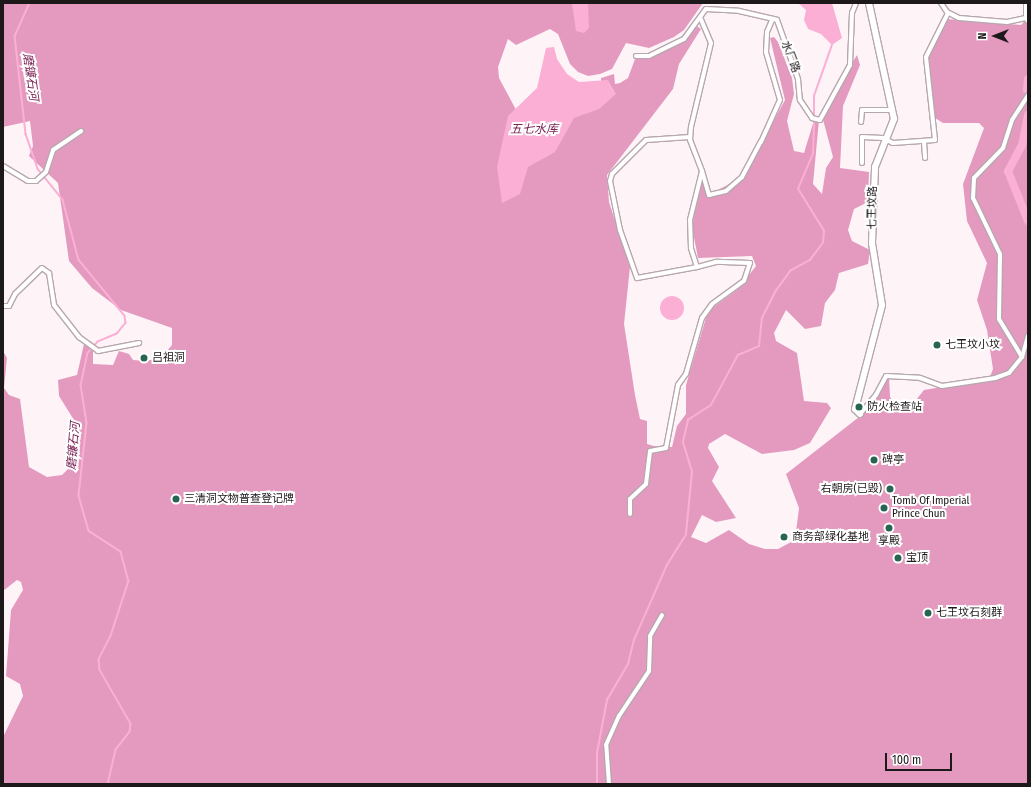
<!DOCTYPE html>
<meta charset="utf-8">
<style>
body{margin:0}
#map{position:relative;width:1031px;height:787px;overflow:hidden;background:#fef4f8;font-family:"Fira Sans Condensed","Noto Sans SC",sans-serif}
div>[style]{position:absolute}
[style*='--x']{left:calc(var(--x)*1px);top:calc(var(--y)*1px);width:calc(var(--w)*1px);rotate:calc(var(--a)*1deg)}
.forest>*{inset:0;background:#e49abe}
.water>*{inset:0;background:#fbafd4}
.round{border-radius:50%}
.stream>*{height:1.5px;margin:-0.75px;padding:0 0.75px;transform-origin:0.75px;border-radius:0.75px;background:#fbafd4}
.river>*{height:8px;margin:-4px;padding:0 4px;transform-origin:4px;border-radius:4px;background:#fbafd4}
.roads{filter:drop-shadow(1px 0 #b7a7ae) drop-shadow(-1px 0 #b7a7ae) drop-shadow(0 1px #b7a7ae) drop-shadow(0 -1px #b7a7ae)}
.street>*{height:4px;margin:-2px;padding:0 2px;transform-origin:2px;border-radius:2px;background:#fff}
.secondary>*{height:6px;margin:-3px;padding:0 3px;transform-origin:3px;border-radius:3px;background:#fff}
.dots>*{width:11px;height:11px;translate:-50% -50%;box-sizing:border-box;border:2px solid #fff;border-radius:50%}
span{translate:-50% -50%;white-space:nowrap;text-align:center;line-height:1.15;-webkit-text-stroke:4px #fff;paint-order:stroke}
.street-label{font-size:11px;color:#1d181a}
.poi-label{font-size:11px;color:#1d181a}
.left{translate:0 -50%;text-align:left}
.right{translate:-100% -50%;text-align:right}
.water-label{font-size:12px;color:#7b2556;font-style:italic}
.frame{position:absolute;inset:0;border:4px solid #1d181a;pointer-events:none}
.north{position:absolute;left:975px;top:16px;width:40px;height:40px;-webkit-text-stroke:3px #fff;paint-order:stroke;rotate:270deg;font-size:11px;font-weight:700;line-height:16px;text-align:center;color:#1d181a}
.north::after{content:'';display:block;margin:auto;width:14px;height:18px;background:#1d181a;clip-path:polygon(50% 0,100% 100%,50% 72%,0 100%)}
.scale{position:absolute;left:885px;top:753px;width:67px;height:18px;box-sizing:border-box;border:2px solid #1d181a;border-top:0;padding-left:5px;font-size:12px;line-height:14px;white-space:nowrap;color:#1d181a;-webkit-text-stroke:3px #fff;paint-order:stroke}
</style>
<div id="map">
<div class="forest">
<i style="clip-path:polygon(4px 3px,703px 3px,684px 30px,674px 37px,649px 48px,626px 43px,612px 69px,600px 74px,588px 76px,578px 72px,570px 64px,558px 34px,550px 29px,516px 45px,508px 39px,498px 67px,499px 78px,522px 121px,552px 140px,601px 86px,601px 78px,614px 74px,615px 84px,620px 83px,628px 78px,635px 59px,688px 35px,697px 26px,701px 29px,679px 64px,673px 89px,607px 175px,609px 202px,630px 267px,624px 324px,635px 395px,640px 419px,647px 421px,647px 444px,654px 446px,672px 447px,677px 426px,686px 414px,686px 385px,708px 311px,737px 290px,756px 266px,752px 256px,698px 258px,692px 227px,702px 177px,708px 195px,743px 177px,785px 100px,770px 38px,774px 37px,778px 42px,792px 78px,794px 94px,787px 121px,794px 151px,804px 153px,815px 117px,819px 120px,813px 184px,822px 194px,826px 168px,833px 157px,821px 112px,857px 55px,860px 65px,843px 106px,840px 168px,869px 172px,868px 202px,854px 209px,848px 230px,852px 241px,870px 250px,868px 264px,839px 273px,835px 290px,825px 303px,821px 326px,805px 329px,786px 310px,774px 333px,776px 341px,797px 353px,804px 401px,827px 403px,831px 408px,810px 443px,794px 450px,762px 454px,725px 434px,709px 444px,708px 448px,719px 467px,712px 481px,736px 518px,716px 522px,702px 515px,691px 537px,706px 543px,729px 530px,749px 544px,765px 549px,778px 549px,795px 540px,799px 508px,786px 474px,859px 417px,889px 376px,890px 397px,898px 409px,908px 410px,924px 390px,989px 379px,993px 369px,987px 330px,977px 300px,987px 263px,967px 221px,963px 184px,984px 128px,979px 123px,943px 123px,935px 118px,927px 57px,947px 19px,1021px 25px,1028px 17px,1028px 784px,3px 784px,3px 737px,23px 696px,20px 684px,6px 676px,11px 610px,23px 590px,21px 582px,17px 580px,3px 591px,3px 351px,7px 358px,4px 388px,9px 395px,20px 399px,29px 467px,47px 477px,62px 475px,73px 464px,78px 447px,74px 420px,59px 396px,58px 380px,77px 375px,84px 344px,89px 341px,93px 343px,93px 364px,113px 365px,119px 351px,129px 354px,133px 360px,145px 361px,161px 358px,172px 345px,172px 328px,121px 310px,92px 288px,69px 261px,58px 183px,29px 156px,33px 146px,30px 121px,3px 127px)"></i>
</div>
<div class="water">
<i style="clip-path:polygon(572px 3px,588px 3px,589px 28px,584px 33px,576px 31px)"></i>
<i style="clip-path:polygon(798px 3px,832px 3px,842px 38px,832px 45px,821px 34px,808px 29px,804px 20px,806px 10px)"></i>
<i style="clip-path:polygon(554px 47px,557px 59px,567px 74px,579px 82px,608px 80px,616px 94px,599px 109px,574px 118px,555px 152px,528px 167px,520px 194px,502px 203px,497px 167px,508px 116px,537px 88px,546px 48px)"></i>
<i class="round" style="left:660px;top:296px;width:24px;height:24px"></i>
</div>
<div class="stream">
<i style="--x:30;--y:3;--w:36;--a:114"></i>
<i style="--x:15;--y:36;--w:99;--a:83.6"></i>
<i style="--x:26;--y:134;--w:37;--a:71"></i>
<i style="--x:38;--y:169;--w:40;--a:51"></i>
<i style="--x:63;--y:200;--w:62;--a:75.1"></i>
<i style="--x:79;--y:260;--w:72;--a:50.6"></i>
<i style="--x:125;--y:316;--w:7;--a:82"></i>
<i style="--x:126;--y:323;--w:14;--a:129"></i>
<i style="--x:117;--y:334;--w:21;--a:157"></i>
<i style="--x:98;--y:342;--w:15;--a:132"></i>
<i style="--x:88;--y:353;--w:33;--a:102"></i>
<i style="--x:81;--y:385;--w:38;--a:81"></i>
<i style="--x:87;--y:423;--w:73;--a:96.3"></i>
<i style="--x:79;--y:496;--w:36;--a:74"></i>
<i style="--x:89;--y:531;--w:38;--a:33"></i>
<i style="--x:121;--y:552;--w:30;--a:75"></i>
<i style="--x:129;--y:581;--w:58;--a:108.1"></i>
<i style="--x:111;--y:636;--w:27;--a:117"></i>
<i style="--x:99;--y:660;--w:10;--a:84"></i>
<i style="--x:100;--y:670;--w:62;--a:60.1"></i>
<i style="--x:131;--y:724;--w:8;--a:97"></i>
<i style="--x:130;--y:732;--w:23;--a:128"></i>
<i style="--x:116;--y:750;--w:35;--a:103"></i>
<i style="--x:814;--y:116;--w:20;--a:-90"></i>
<i style="--x:814;--y:96;--w:54;--a:-70.6"></i>
<i style="--x:597;--y:784;--w:31;--a:-90"></i>
<i style="--x:597;--y:753;--w:54;--a:-79.3"></i>
<i style="--x:607;--y:700;--w:42;--a:-59.7"></i>
<i style="--x:628;--y:664;--w:25;--a:-76"></i>
<i style="--x:634;--y:640;--w:82;--a:-66.3"></i>
<i style="--x:667;--y:565;--w:36;--a:-58"></i>
<i style="--x:686;--y:534;--w:62;--a:-84.5"></i>
<i style="--x:692;--y:472;--w:31;--a:-107"></i>
<i style="--x:683;--y:442;--w:23;--a:-77"></i>
<i style="--x:688;--y:420;--w:27;--a:-33"></i>
<i style="--x:711;--y:405;--w:57;--a:-61.6"></i>
<i style="--x:738;--y:355;--w:23;--a:-23"></i>
<i style="--x:759;--y:346;--w:28;--a:-84"></i>
<i style="--x:762;--y:318;--w:29;--a:-63"></i>
<i style="--x:775;--y:292;--w:26;--a:-54"></i>
<i style="--x:790;--y:271;--w:23;--a:-29"></i>
<i style="--x:810;--y:260;--w:21;--a:-53"></i>
<i style="--x:823;--y:243;--w:12;--a:-85"></i>
<i style="--x:824;--y:231;--w:49;--a:-121.8"></i>
<i style="--x:798;--y:189;--w:38;--a:-67"></i>
<i style="--x:813;--y:154;--w:34;--a:-88"></i>
</div>
<div class="river">
<i style="--x:1027;--y:90;--w:11;--a:-85"></i>
<i style="--x:1028;--y:115;--w:31;--a:101"></i>
<i style="--x:1022;--y:145;--w:30;--a:118"></i>
<i style="--x:1008;--y:171;--w:54;--a:68.2"></i>
</div>
<div class="roads">
<div class="street">
<i style="--x:941;--y:3;--w:11;--a:56"></i>
<i style="--x:947;--y:12;--w:13;--a:27"></i>
<i style="--x:959;--y:18;--w:48;--a:4.8"></i>
<i style="--x:1007;--y:22;--w:19;--a:-12"></i>
<i style="--x:1026;--y:18;--w:4;--a:56"></i>
<i style="--x:1026;--y:3;--w:15;--a:90"></i>
<i style="--x:636;--y:56;--w:13;--a:0"></i>
<i style="--x:649;--y:56;--w:39;--a:-26"></i>
<i style="--x:684;--y:39;--w:37;--a:-54"></i>
<i style="--x:706;--y:9;--w:33;--a:3"></i>
<i style="--x:739;--y:11;--w:39;--a:13"></i>
<i style="--x:777;--y:20;--w:63;--a:70.4"></i>
<i style="--x:798;--y:79;--w:21;--a:85"></i>
<i style="--x:800;--y:100;--w:22;--a:56"></i>
<i style="--x:812;--y:118;--w:8;--a:14"></i>
<i style="--x:820;--y:120;--w:63;--a:-61.4"></i>
<i style="--x:850;--y:65;--w:52;--a:-87.8"></i>
<i style="--x:852;--y:13;--w:11;--a:-68"></i>
<i style="--x:861;--y:122;--w:12;--a:-85"></i>
<i style="--x:862;--y:110;--w:30;--a:0"></i>
<i style="--x:690;--y:137;--w:44;--a:176.1"></i>
<i style="--x:646;--y:140;--w:48;--a:135"></i>
<i style="--x:612;--y:174;--w:7;--a:106"></i>
<i style="--x:610;--y:181;--w:50;--a:78.5"></i>
<i style="--x:620;--y:230;--w:51;--a:70.5"></i>
<i style="--x:637;--y:278;--w:61;--a:-10.4"></i>
<i style="--x:924;--y:142;--w:16;--a:86"></i>
<i style="--x:862;--y:163;--w:26;--a:-90"></i>
<i style="--x:862;--y:137;--w:21;--a:3"></i>
<i style="--x:883;--y:138;--w:11;--a:27"></i>
<i style="--x:893;--y:143;--w:42;--a:-4.1"></i>
<i style="--x:935;--y:140;--w:83;--a:-96.2"></i>
<i style="--x:926;--y:57;--w:49;--a:-63.4"></i>
<i style="--x:3;--y:166;--w:29;--a:31"></i>
<i style="--x:28;--y:181;--w:8;--a:0"></i>
<i style="--x:36;--y:181;--w:13;--a:-42"></i>
<i style="--x:46;--y:172;--w:23;--a:-72"></i>
<i style="--x:53;--y:150;--w:34;--a:-34"></i>
<i style="--x:702;--y:171;--w:25;--a:74"></i>
<i style="--x:709;--y:195;--w:17;--a:-13"></i>
<i style="--x:726;--y:191;--w:21;--a:-41"></i>
<i style="--x:742;--y:177;--w:40;--a:-62"></i>
<i style="--x:761;--y:142;--w:46;--a:-65.7"></i>
<i style="--x:780;--y:100;--w:50;--a:-106.3"></i>
<i style="--x:766;--y:52;--w:20;--a:-87"></i>
<i style="--x:767;--y:32;--w:13;--a:-67"></i>
<i style="--x:3;--y:306;--w:6;--a:0"></i>
<i style="--x:9;--y:306;--w:13;--a:-63"></i>
<i style="--x:15;--y:294;--w:37;--a:-44"></i>
<i style="--x:42;--y:268;--w:9;--a:36"></i>
<i style="--x:49;--y:273;--w:32;--a:81"></i>
<i style="--x:54;--y:305;--w:41;--a:52"></i>
<i style="--x:79;--y:337;--w:24;--a:36"></i>
<i style="--x:98;--y:351;--w:42;--a:-11"></i>
<i style="--x:1022;--y:357;--w:44;--a:-121.2"></i>
<i style="--x:999;--y:319;--w:65;--a:-89.1"></i>
<i style="--x:1000;--y:254;--w:62;--a:-115.7"></i>
<i style="--x:973;--y:198;--w:20;--a:-87"></i>
<i style="--x:974;--y:178;--w:42;--a:-46"></i>
<i style="--x:1003;--y:148;--w:29;--a:-72"></i>
<i style="--x:1012;--y:120;--w:30;--a:-57"></i>
<i style="--x:860;--y:414;--w:25;--a:-50"></i>
<i style="--x:876;--y:395;--w:21;--a:-62"></i>
<i style="--x:886;--y:376;--w:34;--a:3"></i>
<i style="--x:920;--y:378;--w:23;--a:20"></i>
<i style="--x:942;--y:386;--w:54;--a:-8.6"></i>
<i style="--x:995;--y:378;--w:15;--a:-20"></i>
<i style="--x:1009;--y:373;--w:21;--a:-51"></i>
<i style="--x:1022;--y:357;--w:22;--a:-74"></i>
<i style="--x:630;--y:514;--w:15;--a:-90"></i>
<i style="--x:630;--y:499;--w:22;--a:-43"></i>
<i style="--x:646;--y:484;--w:33;--a:-83"></i>
<i style="--x:650;--y:451;--w:16;--a:-11"></i>
<i style="--x:666;--y:448;--w:64;--a:-79.2"></i>
<i style="--x:678;--y:385;--w:14;--a:-54"></i>
<i style="--x:686;--y:374;--w:58;--a:-74.1"></i>
<i style="--x:702;--y:318;--w:17;--a:-54"></i>
<i style="--x:712;--y:304;--w:39;--a:-36"></i>
<i style="--x:744;--y:281;--w:19;--a:-72"></i>
<i style="--x:750;--y:263;--w:34;--a:-178"></i>
<i style="--x:716;--y:262;--w:20;--a:165"></i>
<i style="--x:697;--y:267;--w:20;--a:-108"></i>
<i style="--x:691;--y:248;--w:28;--a:-92"></i>
<i style="--x:690;--y:220;--w:50;--a:-76.2"></i>
<i style="--x:702;--y:171;--w:33;--a:-111"></i>
<i style="--x:690;--y:140;--w:13;--a:-86"></i>
<i style="--x:691;--y:127;--w:86;--a:-76.6"></i>
<i style="--x:711;--y:43;--w:28;--a:-113"></i>
<i style="--x:609;--y:784;--w:39;--a:-94"></i>
<i style="--x:606;--y:745;--w:32;--a:-66"></i>
<i style="--x:619;--y:716;--w:54;--a:-56.3"></i>
<i style="--x:649;--y:671;--w:35;--a:-88"></i>
<i style="--x:650;--y:636;--w:24;--a:-60"></i>
</div>
<div class="secondary">
<i style="--x:860;--y:414;--w:7;--a:-135"></i>
<i style="--x:855;--y:409;--w:107;--a:-75.4"></i>
<i style="--x:882;--y:305;--w:63;--a:-99.2"></i>
<i style="--x:872;--y:243;--w:76;--a:-87.7"></i>
<i style="--x:875;--y:167;--w:52;--a:-68.4"></i>
<i style="--x:894;--y:119;--w:119;--a:-102.2"></i>
</div>
</div>
<div class="dots">
<i style="left:937px;top:345px;background:#276552"></i>
<i style="left:144px;top:358px;background:#276552"></i>
<i style="left:859px;top:407px;background:#276552"></i>
<i style="left:874px;top:460px;background:#276552"></i>
<i style="left:890px;top:489px;background:#276552"></i>
<i style="left:176px;top:499px;background:#276552"></i>
<i style="left:884px;top:508px;background:#276552"></i>
<i style="left:889px;top:528px;background:#276552"></i>
<i style="left:784px;top:537px;background:#276552"></i>
<i style="left:898px;top:558px;background:#276552"></i>
<i style="left:928px;top:613px;background:#276552"></i>
</div>
<div class="street-label">
<span style="left:790px;top:57px;rotate:69deg">水厂路</span>
<span style="left:873px;top:208px;rotate:-89deg">七王坟路</span>
</div>
<div class="poi-label">
<span class="left" style="left:945px;top:345px">七王坟小坟</span>
<span class="left" style="left:152px;top:358px">吕祖洞</span>
<span class="left" style="left:867px;top:407px">防火检查站</span>
<span class="left" style="left:882px;top:460px">碑亭</span>
<span class="right" style="left:882px;top:489px">右朝房(已毁)</span>
<span class="left" style="left:184px;top:499px">三清洞文物普查登记牌</span>
<span class="left" style="left:892px;top:508px">Tomb Of Imperial<br>Prince Chun</span>
<span class="left" style="left:792px;top:537px">商务部绿化基地</span>
<span style="left:889px;top:541px">享殿</span>
<span class="left" style="left:906px;top:558px">宝顶</span>
<span class="left" style="left:936px;top:613px">七王坟石刻群</span>
</div>
<div class="water-label">
<span style="left:30px;top:77px;rotate:82deg">磨镰石河</span>
<span style="left:534px;top:130px">五七水库</span>
<span style="left:74px;top:446px;rotate:-85deg">磨镰石河</span>
</div>
<div class="frame"></div>
<div class="north">N</div>
<div class="scale">100 m</div>
</div>
